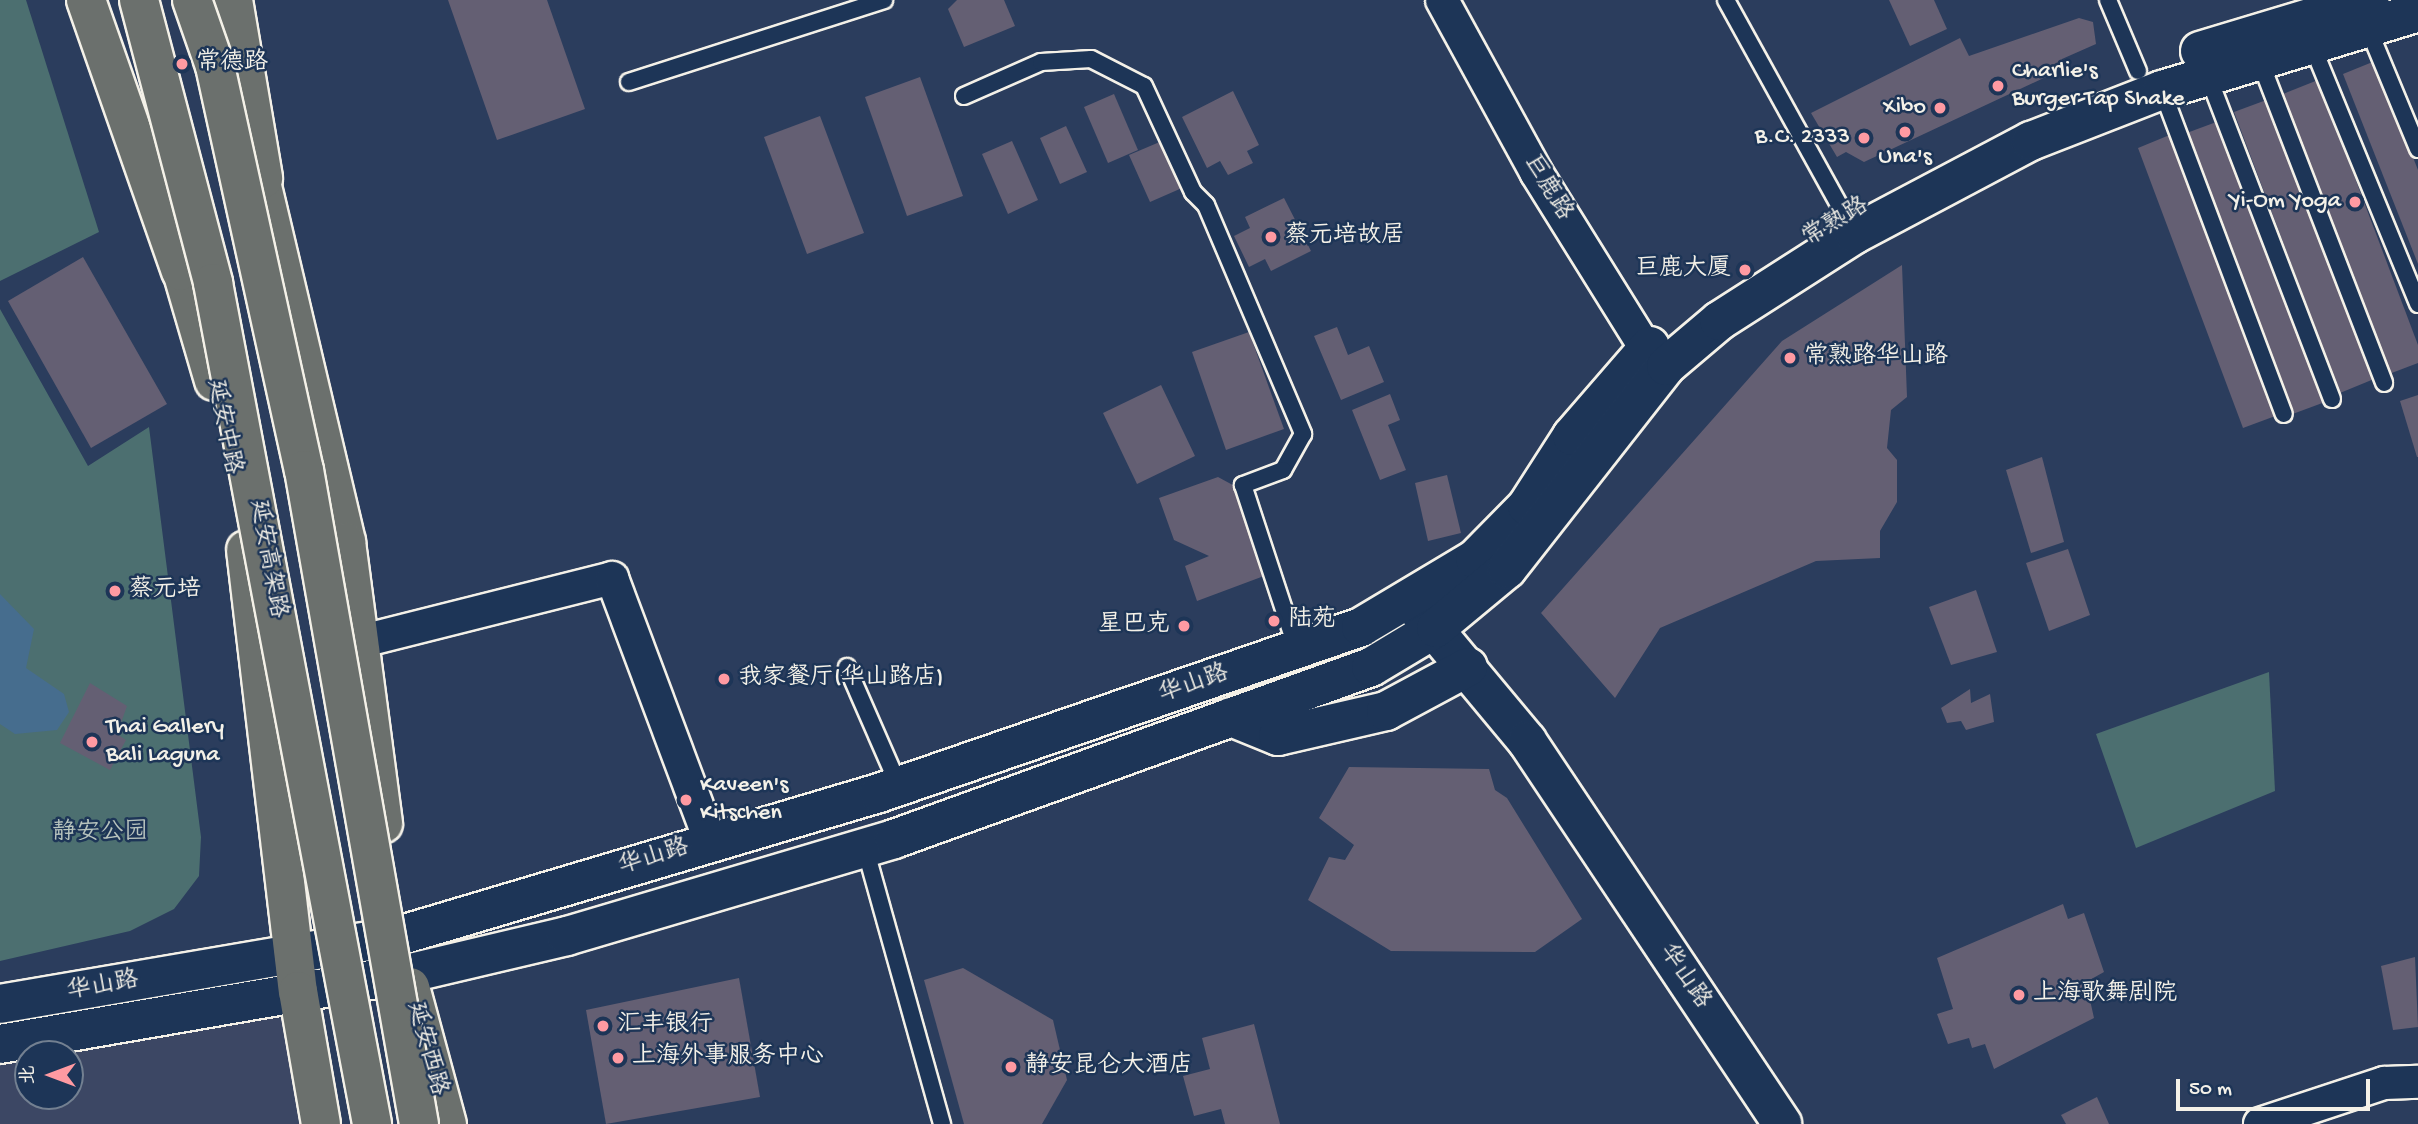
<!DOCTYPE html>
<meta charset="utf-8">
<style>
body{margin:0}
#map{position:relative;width:2418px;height:1124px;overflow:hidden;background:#2b3d5d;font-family:"Gochi Hand","LXGW WenKai TC",sans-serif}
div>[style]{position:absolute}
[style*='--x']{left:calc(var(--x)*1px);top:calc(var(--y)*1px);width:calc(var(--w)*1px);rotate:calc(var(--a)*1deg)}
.built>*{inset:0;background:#3c4764}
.green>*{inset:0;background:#4c6f70}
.water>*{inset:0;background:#466d8e}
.building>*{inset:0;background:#645f73}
.roads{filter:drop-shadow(2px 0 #f4f1e8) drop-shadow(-2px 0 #f4f1e8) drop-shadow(0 2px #f4f1e8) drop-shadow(0 -2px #f4f1e8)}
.service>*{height:16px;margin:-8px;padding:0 8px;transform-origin:8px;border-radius:8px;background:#1d3557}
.minor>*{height:32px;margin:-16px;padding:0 16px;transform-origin:16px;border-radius:16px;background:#1d3557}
.secondary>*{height:38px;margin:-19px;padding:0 19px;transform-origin:19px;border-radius:19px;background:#1d3557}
.primary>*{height:38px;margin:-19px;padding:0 19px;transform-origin:19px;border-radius:19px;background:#6b706d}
.trunk>*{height:38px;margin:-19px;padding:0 19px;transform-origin:19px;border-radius:19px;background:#6b706d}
.bridges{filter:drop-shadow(2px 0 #f4f1e8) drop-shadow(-2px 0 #f4f1e8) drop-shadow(0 2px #f4f1e8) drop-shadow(0 -2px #f4f1e8)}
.trunk-bridge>*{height:38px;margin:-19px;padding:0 19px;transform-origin:19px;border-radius:19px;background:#6b706d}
.dots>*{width:19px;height:19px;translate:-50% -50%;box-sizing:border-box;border:4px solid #1d3557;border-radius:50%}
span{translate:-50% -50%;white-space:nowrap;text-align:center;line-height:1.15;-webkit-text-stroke:5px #1d3557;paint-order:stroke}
.poi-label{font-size:24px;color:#f4f1e8}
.left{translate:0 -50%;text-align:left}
.right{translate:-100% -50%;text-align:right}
.street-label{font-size:24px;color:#f4f1e8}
.park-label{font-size:24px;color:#b9c4be}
.north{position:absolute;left:14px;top:1040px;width:70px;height:70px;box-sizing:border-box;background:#1d3557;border:2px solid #738091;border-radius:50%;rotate:270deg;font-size:19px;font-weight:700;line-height:28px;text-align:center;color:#f4f1e8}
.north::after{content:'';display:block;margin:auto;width:24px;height:32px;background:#ff9aa2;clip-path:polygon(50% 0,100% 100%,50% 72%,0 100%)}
.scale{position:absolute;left:2176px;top:1079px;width:194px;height:32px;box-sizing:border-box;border:4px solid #f4f1e8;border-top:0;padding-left:9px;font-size:21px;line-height:24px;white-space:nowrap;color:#f4f1e8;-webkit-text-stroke:5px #1d3557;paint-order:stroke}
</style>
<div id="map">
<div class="built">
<i style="clip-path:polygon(evenodd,288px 1005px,310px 1124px,0 1124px,0 1057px,288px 1005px,28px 1054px,70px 1054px,70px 1096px,28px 1096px,28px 1054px)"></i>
</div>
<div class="green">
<i style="clip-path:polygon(0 0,26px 0,99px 232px,0 281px)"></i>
<i style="clip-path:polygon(0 309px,88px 466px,149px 427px,201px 837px,199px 876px,174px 909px,130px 931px,0 961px)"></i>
<i style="clip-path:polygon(2269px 672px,2275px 791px,2136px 848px,2096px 734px)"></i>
</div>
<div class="water">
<i style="clip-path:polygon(0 594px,34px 629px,26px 668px,64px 694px,69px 712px,57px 730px,15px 734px,0 724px)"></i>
</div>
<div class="building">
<i style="clip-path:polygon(448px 0,547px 0,585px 109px,497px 140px)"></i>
<i style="clip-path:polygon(957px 0,1004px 0,1015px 26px,964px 47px,948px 9px)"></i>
<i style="clip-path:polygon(1889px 0,1934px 0,1947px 29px,1910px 46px)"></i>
<i style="clip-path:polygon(2079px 18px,2093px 22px,2096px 44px,2062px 59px,2061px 70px,1864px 162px,1846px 152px,1837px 157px,1811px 113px,1960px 38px,1969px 56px)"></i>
<i style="clip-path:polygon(2375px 61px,2418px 170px,2418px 264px,2343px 74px)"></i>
<i style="clip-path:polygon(920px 77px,963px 196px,907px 216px,865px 97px)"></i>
<i style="clip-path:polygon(2318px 80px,2418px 345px,2418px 363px,2389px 374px,2283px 94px)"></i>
<i style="clip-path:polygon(1233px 91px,1259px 145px,1247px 151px,1253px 163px,1228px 175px,1220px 161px,1207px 168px,1182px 117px)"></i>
<i style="clip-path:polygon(1114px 94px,1138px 150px,1108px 163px,1084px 107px)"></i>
<i style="clip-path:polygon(2269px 99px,2374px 379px,2340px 393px,2234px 112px)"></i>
<i style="clip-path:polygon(820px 116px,864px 233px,807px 254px,764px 137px)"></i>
<i style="clip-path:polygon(2219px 121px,2325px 402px,2290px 415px,2184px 134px)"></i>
<i style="clip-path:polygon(1066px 126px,1087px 172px,1060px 184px,1040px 138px)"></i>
<i style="clip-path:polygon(2172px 134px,2278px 415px,2243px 428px,2138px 148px)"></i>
<i style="clip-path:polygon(1012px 141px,1038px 200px,1008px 214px,982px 154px)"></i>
<i style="clip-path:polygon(1162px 141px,1182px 188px,1150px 202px,1129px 155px)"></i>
<i style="clip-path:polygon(1284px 198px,1311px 251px,1271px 271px,1265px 259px,1249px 267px,1234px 236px,1250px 228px,1245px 217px)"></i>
<i style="clip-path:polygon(83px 257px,167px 404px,91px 448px,8px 301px)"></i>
<i style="clip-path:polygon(1902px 265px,1907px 397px,1891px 410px,1887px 448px,1897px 460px,1897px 502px,1880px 531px,1880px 558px,1816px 561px,1660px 628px,1615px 698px,1541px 613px,1782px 341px)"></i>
<i style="clip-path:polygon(1337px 327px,1348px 355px,1369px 346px,1384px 382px,1341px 400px,1314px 336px)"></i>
<i style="clip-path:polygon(1249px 332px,1284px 429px,1226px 450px,1192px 352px)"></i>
<i style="clip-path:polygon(1161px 385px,1195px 456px,1137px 484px,1103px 413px)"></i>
<i style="clip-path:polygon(1390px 394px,1400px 420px,1388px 425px,1406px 470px,1380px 480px,1352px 410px)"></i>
<i style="clip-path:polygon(2418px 395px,2418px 457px,2417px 457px,2400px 401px)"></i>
<i style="clip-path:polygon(2042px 457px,2064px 542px,2031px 553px,2006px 470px)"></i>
<i style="clip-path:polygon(1447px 475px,1461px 533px,1428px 541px,1415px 483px)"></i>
<i style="clip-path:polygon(1218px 477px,1242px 490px,1272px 573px,1197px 601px,1185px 566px,1209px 556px,1174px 540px,1159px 498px)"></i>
<i style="clip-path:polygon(2068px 549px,2090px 615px,2049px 631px,2026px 563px)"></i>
<i style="clip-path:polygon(1976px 590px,1997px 652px,1951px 665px,1929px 607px)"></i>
<i style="clip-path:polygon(90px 683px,127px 706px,117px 734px,126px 740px,110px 770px,60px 743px)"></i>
<i style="clip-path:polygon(1970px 689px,1971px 703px,1990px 694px,1994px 722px,1966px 730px,1961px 721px,1947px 723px,1941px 708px)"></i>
<i style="clip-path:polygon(1349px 767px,1489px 769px,1495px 790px,1507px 798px,1582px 919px,1535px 952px,1391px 951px,1308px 900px,1329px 857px,1345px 860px,1354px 845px,1319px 818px)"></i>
<i style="clip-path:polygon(2063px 904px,2068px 919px,2084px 913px,2104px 972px,2086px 982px,2094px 1018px,1994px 1069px,1985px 1044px,1972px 1048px,1969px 1038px,1948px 1044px,1937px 1014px,1953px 1009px,1937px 958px)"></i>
<i style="clip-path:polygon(2415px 957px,2418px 1027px,2393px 1030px,2381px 966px)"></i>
<i style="clip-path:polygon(963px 968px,1053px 1020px,1067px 1080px,1042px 1124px,964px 1124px,924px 980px)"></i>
<i style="clip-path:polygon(739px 978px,760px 1097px,606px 1124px,586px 1010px)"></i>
<i style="clip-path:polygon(1254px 1024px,1280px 1124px,1225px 1124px,1221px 1109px,1194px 1116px,1183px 1076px,1210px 1069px,1202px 1038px)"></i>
<i style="clip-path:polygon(2097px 1097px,2109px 1124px,2066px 1124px,2061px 1115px)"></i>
</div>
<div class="roads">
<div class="service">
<i style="--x:1726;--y:0;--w:267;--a:61.1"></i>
<i style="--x:2108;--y:0;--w:77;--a:67.1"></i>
<i style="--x:2368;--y:28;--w:131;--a:67.5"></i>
<i style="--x:2312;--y:45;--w:280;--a:67.7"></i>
<i style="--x:2260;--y:61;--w:345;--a:68.9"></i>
<i style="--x:2208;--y:76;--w:346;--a:69"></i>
<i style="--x:629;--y:82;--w:268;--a:-17.8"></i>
<i style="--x:2162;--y:90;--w:346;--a:69.4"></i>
<i style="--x:964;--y:96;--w:84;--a:-23.8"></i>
<i style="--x:1041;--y:62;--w:50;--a:-3.4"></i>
<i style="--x:1091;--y:59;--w:59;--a:27"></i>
<i style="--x:1144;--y:86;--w:117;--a:65.2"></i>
<i style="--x:1193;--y:192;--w:18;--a:45"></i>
<i style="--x:1206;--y:205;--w:249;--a:67"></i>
<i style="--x:1303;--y:434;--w:41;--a:119.1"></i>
<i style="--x:1283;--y:470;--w:43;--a:159.4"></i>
<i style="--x:1243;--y:485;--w:173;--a:71.8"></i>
<i style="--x:847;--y:667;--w:130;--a:66.4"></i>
<i style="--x:865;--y:848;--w:287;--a:74.4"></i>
</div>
<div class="minor">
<i style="--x:1442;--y:0;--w:196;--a:61.3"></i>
<i style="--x:1536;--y:172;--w:208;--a:58.1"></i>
<i style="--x:1646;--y:349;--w:25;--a:40"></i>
<i style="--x:362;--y:641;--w:258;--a:-14.1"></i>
<i style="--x:612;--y:578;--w:280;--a:69.5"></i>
<i style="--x:2260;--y:1124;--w:131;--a:-18.3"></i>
<i style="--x:2384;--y:1083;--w:34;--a:-2"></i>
</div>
<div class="secondary">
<i style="--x:2200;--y:51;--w:177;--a:-16.8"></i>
<i style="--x:1417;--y:609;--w:172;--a:50.2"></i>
<i style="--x:1527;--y:741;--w:460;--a:56.3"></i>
<i style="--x:1231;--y:717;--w:51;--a:22"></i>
<i style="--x:1278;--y:736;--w:111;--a:-13"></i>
<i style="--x:1386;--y:711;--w:93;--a:-28.2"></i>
<i style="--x:0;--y:1004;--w:404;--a:-9.7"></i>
<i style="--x:398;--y:936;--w:502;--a:-16.56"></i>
<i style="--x:879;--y:793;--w:510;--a:-19"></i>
<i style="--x:1361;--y:627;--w:133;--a:-30.8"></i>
<i style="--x:1475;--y:559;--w:74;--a:-45.5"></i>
<i style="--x:1527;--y:506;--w:83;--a:-57.3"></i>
<i style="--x:1572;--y:436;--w:119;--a:-49.1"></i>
<i style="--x:0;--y:1044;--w:412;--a:-9.8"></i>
<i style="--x:406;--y:974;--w:165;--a:-13.3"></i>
<i style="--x:567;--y:936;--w:341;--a:-16.5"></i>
<i style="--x:894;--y:839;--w:507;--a:-19.83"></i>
<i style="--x:1371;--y:667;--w:76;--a:-31"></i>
<i style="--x:1436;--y:628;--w:92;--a:-39.7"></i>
<i style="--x:1507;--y:569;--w:258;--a:-51.9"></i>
<i style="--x:1666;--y:366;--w:70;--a:-40.3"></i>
<i style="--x:1719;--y:321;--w:161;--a:-32.6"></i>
<i style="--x:1855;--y:234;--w:199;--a:-27.9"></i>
<i style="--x:2031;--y:141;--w:141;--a:-21.3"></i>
<i style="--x:2162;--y:90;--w:268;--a:-16.9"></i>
</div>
<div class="primary">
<i style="--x:253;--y:148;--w:405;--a:76.7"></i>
<i style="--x:346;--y:542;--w:284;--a:82.5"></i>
<i style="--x:172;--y:237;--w:150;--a:73.7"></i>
<i style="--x:246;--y:550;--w:444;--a:83.3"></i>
<i style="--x:298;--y:991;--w:135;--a:80.2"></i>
<i style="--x:410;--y:987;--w:142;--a:74.9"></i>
</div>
<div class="trunk">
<i style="--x:86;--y:0;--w:287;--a:70.7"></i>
<i style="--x:233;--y:0;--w:181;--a:80.4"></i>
</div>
</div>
<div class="bridges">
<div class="trunk-bridge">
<i style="--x:139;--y:0;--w:293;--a:75.3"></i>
<i style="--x:213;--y:283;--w:856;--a:79.29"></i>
<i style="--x:192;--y:0;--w:70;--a:70.8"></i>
<i style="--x:215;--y:66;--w:414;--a:77.6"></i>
<i style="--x:304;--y:470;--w:664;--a:80.03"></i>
</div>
</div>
<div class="dots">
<i style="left:182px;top:64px;background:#ff9aa2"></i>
<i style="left:1998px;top:86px;background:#ff9aa2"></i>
<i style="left:1940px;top:108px;background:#ff9aa2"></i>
<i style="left:1905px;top:132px;background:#ff9aa2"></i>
<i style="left:1864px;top:138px;background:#ff9aa2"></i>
<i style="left:2355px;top:202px;background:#ff9aa2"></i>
<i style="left:1271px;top:237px;background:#ff9aa2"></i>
<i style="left:1745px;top:270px;background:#ff9aa2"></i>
<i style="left:1790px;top:358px;background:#ff9aa2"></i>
<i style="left:115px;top:591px;background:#ff9aa2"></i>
<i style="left:1274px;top:621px;background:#ff9aa2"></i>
<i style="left:1184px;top:626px;background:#ff9aa2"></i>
<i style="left:724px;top:679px;background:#ff9aa2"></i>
<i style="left:92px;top:742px;background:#ff9aa2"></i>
<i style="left:686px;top:800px;background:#ff9aa2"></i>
<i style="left:2019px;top:995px;background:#ff9aa2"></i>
<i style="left:603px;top:1026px;background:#ff9aa2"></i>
<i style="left:618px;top:1058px;background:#ff9aa2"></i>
<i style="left:1011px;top:1067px;background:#ff9aa2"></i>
</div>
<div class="poi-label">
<span class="left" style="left:196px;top:64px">常德路</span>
<span class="left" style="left:2012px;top:86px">Charlie's<br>Burger Tap Shake</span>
<span class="right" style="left:1926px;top:108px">Xibo</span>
<span class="right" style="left:1850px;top:138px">B.C. 2333</span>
<span style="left:1905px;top:158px">Una's</span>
<span class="right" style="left:2341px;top:202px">Yi-Om Yoga</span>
<span class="left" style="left:1285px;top:237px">蔡元培故居</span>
<span class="right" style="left:1731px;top:270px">巨鹿大厦</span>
<span class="left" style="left:1804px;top:358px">常熟路华山路</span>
<span class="left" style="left:129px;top:591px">蔡元培</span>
<span class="left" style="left:1288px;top:621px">陆苑</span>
<span class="right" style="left:1170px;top:626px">星巴克</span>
<span class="left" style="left:738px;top:679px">我家餐厅(华山路店)</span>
<span class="left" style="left:106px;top:742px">Thai Gallery<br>Bali Laguna</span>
<span class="left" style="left:700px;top:800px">Kaveen's<br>Kitschen</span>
<span class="left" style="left:2033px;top:995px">上海歌舞剧院</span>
<span class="left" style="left:617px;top:1026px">汇丰银行</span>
<span class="left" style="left:632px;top:1058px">上海外事服务中心</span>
<span class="left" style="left:1025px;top:1067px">静安昆仑大酒店</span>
</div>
<div class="street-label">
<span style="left:1547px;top:188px;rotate:59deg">巨鹿路</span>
<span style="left:1836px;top:223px;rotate:-31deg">常熟路</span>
<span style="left:223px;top:427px;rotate:79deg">延安中路</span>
<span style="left:267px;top:559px;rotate:80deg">延安高架路</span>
<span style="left:1194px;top:685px;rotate:-19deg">华山路</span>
<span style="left:654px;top:858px;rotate:-17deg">华山路</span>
<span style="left:1684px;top:977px;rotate:56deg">华山路</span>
<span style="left:103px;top:987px;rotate:-10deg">华山路</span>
<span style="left:426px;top:1049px;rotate:75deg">延安西路</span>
</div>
<div class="park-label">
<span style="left:100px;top:834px">静安公园</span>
</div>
<div class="north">北</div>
<div class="scale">50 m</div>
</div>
